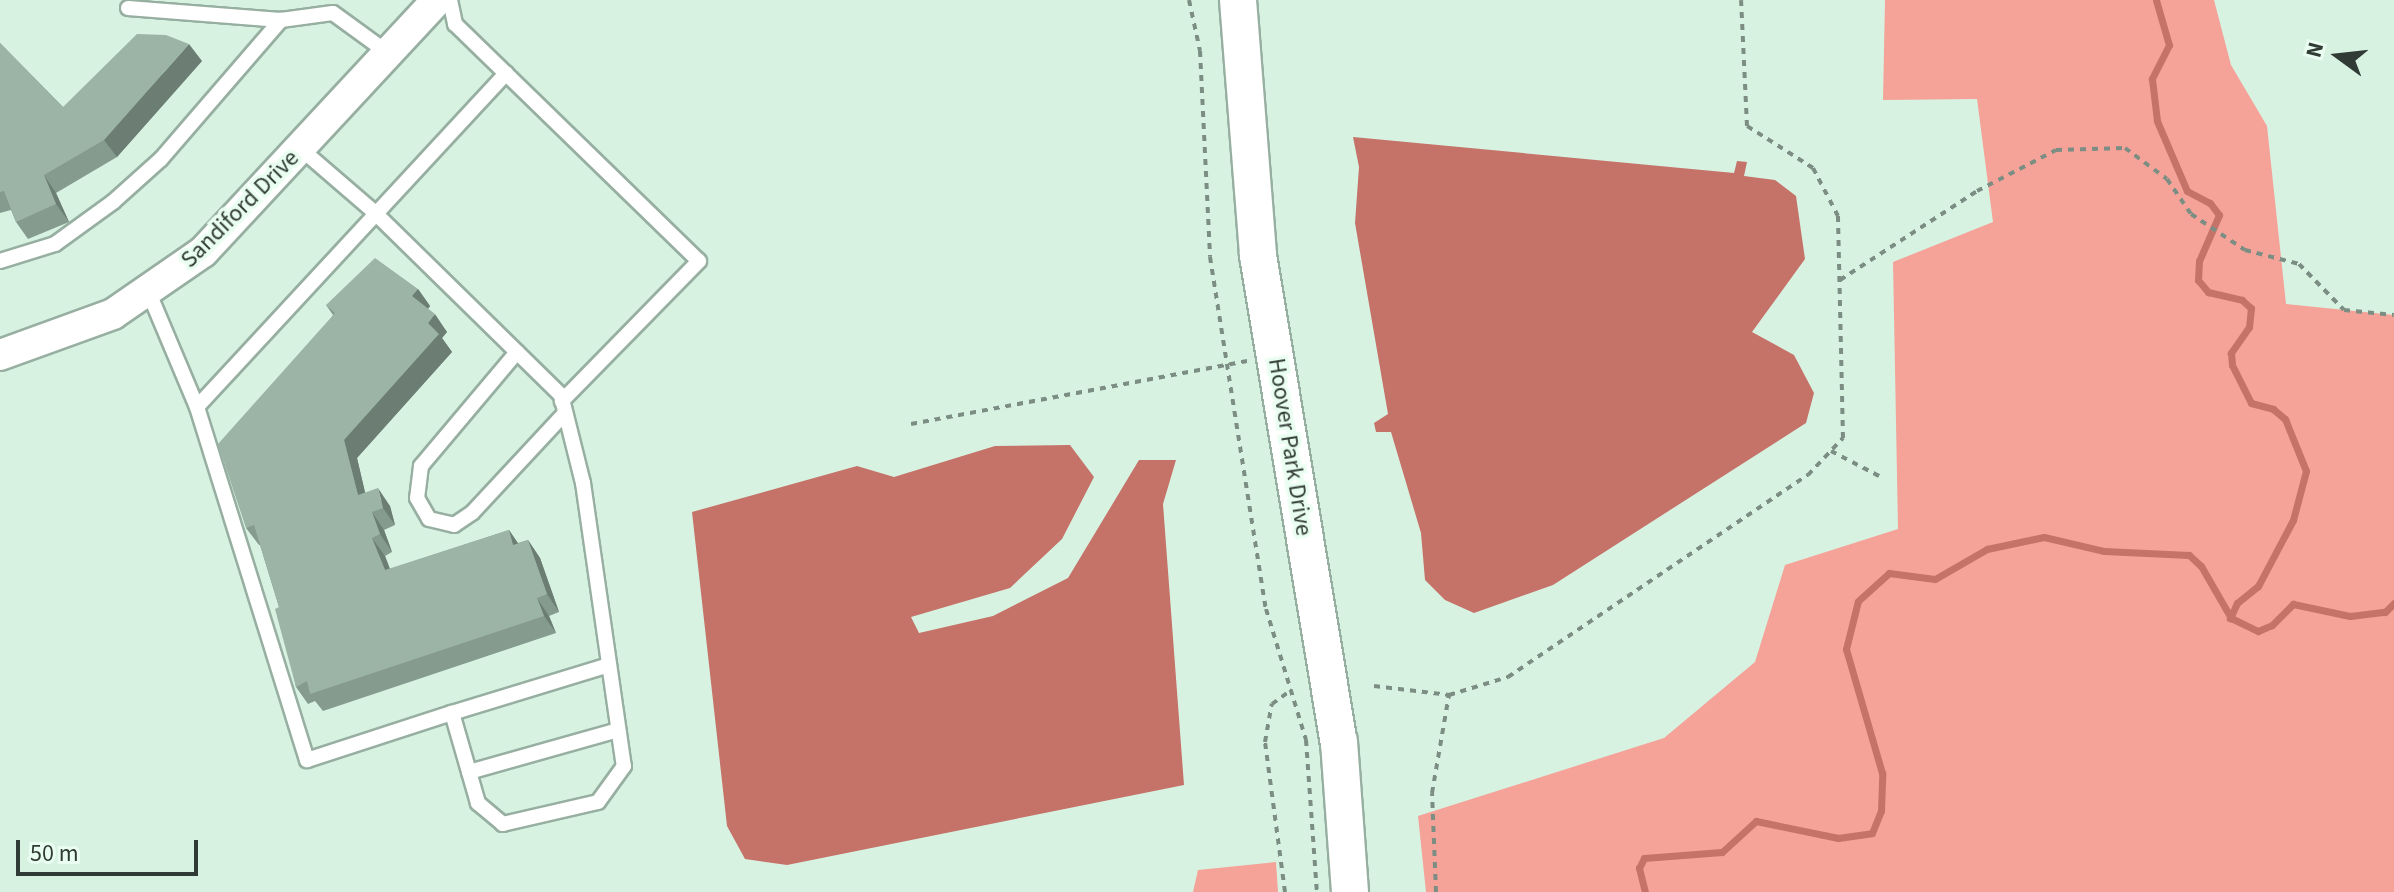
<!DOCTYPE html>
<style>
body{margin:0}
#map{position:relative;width:2394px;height:892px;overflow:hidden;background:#d8f2e2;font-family:"Source Sans 3",sans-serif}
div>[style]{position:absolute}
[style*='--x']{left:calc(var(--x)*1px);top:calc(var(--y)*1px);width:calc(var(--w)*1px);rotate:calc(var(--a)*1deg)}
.green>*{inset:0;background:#f5a298}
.water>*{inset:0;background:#c57269}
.stream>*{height:7px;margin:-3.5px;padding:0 3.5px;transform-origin:3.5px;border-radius:3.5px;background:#c57269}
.path>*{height:4px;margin-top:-2px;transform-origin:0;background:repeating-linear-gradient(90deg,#7c8e83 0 6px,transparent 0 12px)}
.roads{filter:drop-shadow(2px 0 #97afa1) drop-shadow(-2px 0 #97afa1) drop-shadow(0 2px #97afa1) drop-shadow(0 -2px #97afa1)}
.service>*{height:14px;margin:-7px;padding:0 7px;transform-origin:7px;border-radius:7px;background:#fff}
.minor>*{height:30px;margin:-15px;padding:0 15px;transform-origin:15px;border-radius:15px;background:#fff}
.tertiary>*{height:36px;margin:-18px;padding:0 18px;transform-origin:18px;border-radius:18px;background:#fff}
.wall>*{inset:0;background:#859b8e}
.shaded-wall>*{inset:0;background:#6c7e74}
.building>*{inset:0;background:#9bb4a5}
span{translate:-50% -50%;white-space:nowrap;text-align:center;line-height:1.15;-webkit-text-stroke:7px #e9fef1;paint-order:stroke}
.street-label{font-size:24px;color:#313b35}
.north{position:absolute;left:2298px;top:16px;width:80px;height:80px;-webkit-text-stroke:6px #e9fef1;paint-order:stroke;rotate:285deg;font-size:22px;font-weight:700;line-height:32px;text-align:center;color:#313b35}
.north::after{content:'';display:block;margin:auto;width:28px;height:36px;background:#313b35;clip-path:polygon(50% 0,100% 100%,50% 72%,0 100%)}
.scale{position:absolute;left:16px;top:840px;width:182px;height:36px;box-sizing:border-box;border:4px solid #313b35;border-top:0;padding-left:10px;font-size:24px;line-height:28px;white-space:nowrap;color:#313b35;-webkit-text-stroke:6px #e9fef1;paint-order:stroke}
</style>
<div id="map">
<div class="green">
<i style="clip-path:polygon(1885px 0,2214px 0,2231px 65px,2267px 126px,2286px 304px,2394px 315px,2394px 892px,1426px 892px,1418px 816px,1664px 738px,1755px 662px,1785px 565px,1898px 529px,1893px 262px,1993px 222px,1977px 99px,1883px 100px)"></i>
<i style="clip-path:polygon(1276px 862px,1278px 892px,1193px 892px,1198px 870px)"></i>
</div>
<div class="water">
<i style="clip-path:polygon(1353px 137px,1734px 173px,1737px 161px,1747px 162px,1744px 176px,1775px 180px,1796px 196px,1805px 259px,1752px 332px,1794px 355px,1814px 393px,1806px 423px,1553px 585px,1474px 613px,1445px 600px,1425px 580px,1421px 533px,1391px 432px,1376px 432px,1374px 423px,1388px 414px,1355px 223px,1359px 167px)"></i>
<i style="clip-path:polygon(1070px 445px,1094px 477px,1062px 539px,1010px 588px,911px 617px,919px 633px,993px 616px,1068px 578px,1139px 460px,1176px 460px,1163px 504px,1184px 785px,787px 865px,745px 859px,727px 826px,692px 512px,857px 466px,894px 477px,995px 446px)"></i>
</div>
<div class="stream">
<i style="--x:2156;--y:0;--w:47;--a:73.9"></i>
<i style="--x:2169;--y:45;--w:38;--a:117"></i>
<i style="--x:2152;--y:79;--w:42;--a:83.2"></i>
<i style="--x:2157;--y:121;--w:76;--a:66.8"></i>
<i style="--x:2187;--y:191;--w:26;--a:28"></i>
<i style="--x:2210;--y:203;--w:15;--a:53"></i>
<i style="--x:2219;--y:215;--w:50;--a:113.5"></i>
<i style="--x:2199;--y:261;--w:19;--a:93"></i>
<i style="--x:2198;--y:280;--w:16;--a:50"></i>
<i style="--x:2208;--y:292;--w:35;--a:13"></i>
<i style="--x:2242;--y:300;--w:12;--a:42"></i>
<i style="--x:2251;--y:308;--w:19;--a:96"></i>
<i style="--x:2249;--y:327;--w:32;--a:125"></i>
<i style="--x:2231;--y:353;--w:12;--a:85"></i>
<i style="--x:2232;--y:365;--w:42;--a:63.4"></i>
<i style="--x:2251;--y:403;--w:23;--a:15"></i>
<i style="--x:2273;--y:409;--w:16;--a:40"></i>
<i style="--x:2285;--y:419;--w:56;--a:68"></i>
<i style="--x:2306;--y:471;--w:51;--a:104.9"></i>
<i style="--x:2293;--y:520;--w:75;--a:117.9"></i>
<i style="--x:2258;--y:586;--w:27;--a:141"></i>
<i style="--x:2237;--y:603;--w:17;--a:115"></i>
<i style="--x:1645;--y:892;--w:25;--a:-104"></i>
<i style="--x:1639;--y:868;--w:11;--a:-63"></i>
<i style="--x:1644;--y:858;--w:78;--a:-4.4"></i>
<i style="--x:1722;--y:852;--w:46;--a:-42.4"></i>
<i style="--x:1756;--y:821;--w:84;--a:11.7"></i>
<i style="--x:1838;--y:838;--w:34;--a:-8"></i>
<i style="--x:1872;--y:833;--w:24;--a:-68"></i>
<i style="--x:1881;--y:811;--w:38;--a:-88"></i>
<i style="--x:1882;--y:773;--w:129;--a:-106.2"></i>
<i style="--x:1846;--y:649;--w:49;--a:-76"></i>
<i style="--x:1858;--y:601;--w:42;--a:-42.1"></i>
<i style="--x:1889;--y:573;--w:46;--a:7.4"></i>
<i style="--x:1935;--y:579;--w:60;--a:-30"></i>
<i style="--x:1987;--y:549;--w:58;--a:-11.9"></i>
<i style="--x:2044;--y:537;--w:62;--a:13.1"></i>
<i style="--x:2104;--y:551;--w:85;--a:2.7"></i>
<i style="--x:2189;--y:555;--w:16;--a:43"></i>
<i style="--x:2201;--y:566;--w:60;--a:60"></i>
<i style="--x:2231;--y:618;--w:30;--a:26"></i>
<i style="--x:2258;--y:631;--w:15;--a:-23"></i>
<i style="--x:2272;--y:625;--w:30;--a:-45"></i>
<i style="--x:2293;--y:604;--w:58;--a:11.9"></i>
<i style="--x:2350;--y:616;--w:35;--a:-7"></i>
<i style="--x:2385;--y:612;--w:13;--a:-45"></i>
</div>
<div class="path">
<i style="--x:1189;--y:0;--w:52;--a:77.8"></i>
<i style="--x:1200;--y:51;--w:206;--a:87.2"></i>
<i style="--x:1210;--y:257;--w:356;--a:81"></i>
<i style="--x:1266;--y:609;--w:137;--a:73"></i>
<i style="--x:1306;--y:740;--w:152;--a:85.9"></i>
<i style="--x:1840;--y:280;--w:163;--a:-33"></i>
<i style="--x:1977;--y:191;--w:89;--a:-27.4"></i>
<i style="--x:2056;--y:150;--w:69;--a:-1.7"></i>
<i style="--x:2125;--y:148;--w:52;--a:36.4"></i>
<i style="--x:2167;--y:179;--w:42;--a:55.6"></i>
<i style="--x:2191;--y:214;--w:65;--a:33.7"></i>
<i style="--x:2245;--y:250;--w:56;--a:14.5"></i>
<i style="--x:2299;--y:264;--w:64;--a:45.6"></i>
<i style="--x:2344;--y:310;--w:50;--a:5.7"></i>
<i style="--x:911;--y:424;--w:342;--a:-10.6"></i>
<i style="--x:1831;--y:451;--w:56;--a:27.5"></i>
<i style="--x:1374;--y:686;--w:76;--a:6.8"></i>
<i style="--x:1449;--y:695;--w:62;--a:-17"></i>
<i style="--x:1508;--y:677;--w:362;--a:-34"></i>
<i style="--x:1808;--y:475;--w:51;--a:-46.6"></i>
<i style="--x:1843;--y:438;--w:222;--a:-91.3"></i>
<i style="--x:1838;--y:216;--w:54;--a:-117.5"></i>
<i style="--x:1813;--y:168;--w:78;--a:-147.5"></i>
<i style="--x:1747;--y:126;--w:126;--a:-92.7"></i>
<i style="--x:1285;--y:892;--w:151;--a:-97.6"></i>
<i style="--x:1265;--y:742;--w:39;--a:-80"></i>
<i style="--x:1272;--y:704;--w:24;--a:-36"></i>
<i style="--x:1436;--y:892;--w:99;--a:-92.3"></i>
<i style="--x:1432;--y:793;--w:99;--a:-80.2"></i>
</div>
<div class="roads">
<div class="service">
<i style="--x:450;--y:0;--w:25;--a:78"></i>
<i style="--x:455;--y:24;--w:340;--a:44.2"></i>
<i style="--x:699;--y:261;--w:196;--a:134.4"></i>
<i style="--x:128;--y:8;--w:153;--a:4.5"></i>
<i style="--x:281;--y:20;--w:52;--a:-7.7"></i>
<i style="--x:333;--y:13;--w:68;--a:36"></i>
<i style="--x:300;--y:148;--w:96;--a:40.8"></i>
<i style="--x:373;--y:211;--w:263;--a:44.4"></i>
<i style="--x:561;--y:395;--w:91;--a:76"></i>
<i style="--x:583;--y:483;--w:286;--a:81.8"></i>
<i style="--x:624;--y:766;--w:44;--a:125.8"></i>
<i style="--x:598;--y:802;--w:98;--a:167"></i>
<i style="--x:503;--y:824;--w:33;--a:-140"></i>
<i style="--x:478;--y:803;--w:94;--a:-106.1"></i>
<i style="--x:452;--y:713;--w:164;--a:-17"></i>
<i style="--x:0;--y:261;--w:58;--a:-17.2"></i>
<i style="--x:55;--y:244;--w:72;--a:-35.9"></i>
<i style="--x:113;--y:202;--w:64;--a:-41.9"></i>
<i style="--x:161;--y:159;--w:184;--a:-49.2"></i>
<i style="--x:149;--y:293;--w:124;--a:67.2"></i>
<i style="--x:197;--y:407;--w:455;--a:-47.2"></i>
<i style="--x:517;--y:352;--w:149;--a:130.1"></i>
<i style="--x:421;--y:466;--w:32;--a:97"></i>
<i style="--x:417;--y:498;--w:24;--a:60"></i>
<i style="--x:429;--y:519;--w:26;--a:13"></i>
<i style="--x:454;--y:525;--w:22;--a:-34"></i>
<i style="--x:472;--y:513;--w:137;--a:-47.1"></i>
<i style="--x:197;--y:407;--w:370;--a:72.7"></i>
<i style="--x:307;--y:760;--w:152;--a:-18"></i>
<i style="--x:469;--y:772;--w:155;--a:-15.7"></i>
</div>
<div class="minor">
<i style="--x:0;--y:355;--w:120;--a:-19.9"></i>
<i style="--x:113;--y:314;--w:109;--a:-34.6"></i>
<i style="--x:203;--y:252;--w:344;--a:-47.1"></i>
</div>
<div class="tertiary">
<i style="--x:1238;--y:0;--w:256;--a:85.5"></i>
<i style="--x:1258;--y:255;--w:494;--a:80.6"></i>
<i style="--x:1339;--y:742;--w:150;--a:85.8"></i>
</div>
</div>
<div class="wall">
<i style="clip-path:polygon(0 43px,63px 107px,202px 61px,117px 157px,56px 193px,69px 222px,28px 239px,16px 222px,11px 210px,0 213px)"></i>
<i style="clip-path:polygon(418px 289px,430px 306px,428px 309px,447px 332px,442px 338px,452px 352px,357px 458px,365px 493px,390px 506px,395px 525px,384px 530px,392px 552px,385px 556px,390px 569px,509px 530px,518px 543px,528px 540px,540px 558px,559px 612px,549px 616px,556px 633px,323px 711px,315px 701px,308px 704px,296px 687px,279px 607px,260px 545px,259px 545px,246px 528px,333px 315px,326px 305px)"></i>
</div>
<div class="shaded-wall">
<i style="clip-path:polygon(189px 44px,202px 61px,117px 157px,104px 140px)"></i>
<i style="clip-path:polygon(44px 175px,56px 193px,69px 222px,56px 204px)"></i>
<i style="clip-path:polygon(418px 289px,430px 306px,424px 314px,412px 296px)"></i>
<i style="clip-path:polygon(435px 314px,447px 332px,442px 338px,452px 352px,357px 458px,370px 513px,358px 495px,344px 440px)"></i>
<i style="clip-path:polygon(378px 488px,390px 506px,395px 525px,383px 508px)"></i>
<i style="clip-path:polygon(372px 512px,384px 530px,392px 552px,380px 534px)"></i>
<i style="clip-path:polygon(509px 530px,521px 548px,513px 545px)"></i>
<i style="clip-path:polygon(372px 538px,385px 556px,397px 588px,385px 570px)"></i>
<i style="clip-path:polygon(528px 540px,540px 558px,559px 612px,547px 594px)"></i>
<i style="clip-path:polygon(537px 598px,549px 616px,556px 633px,544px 616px)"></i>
</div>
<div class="building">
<i style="clip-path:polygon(137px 34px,166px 35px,189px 44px,104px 140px,44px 175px,56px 204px,16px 222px,4px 191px,0 192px,0 43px,63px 107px)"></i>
<i style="clip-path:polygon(375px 258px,418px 289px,412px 296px,435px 314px,428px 323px,439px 334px,344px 440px,358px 495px,378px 488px,383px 508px,372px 512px,380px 534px,372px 538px,385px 570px,509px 530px,513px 545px,528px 540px,547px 594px,537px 598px,544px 616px,310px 694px,307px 681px,296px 687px,275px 609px,279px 607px,254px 525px,246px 528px,218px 444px,335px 313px,326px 305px)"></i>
</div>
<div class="street-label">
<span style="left:240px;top:209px;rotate:-45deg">Sandiford Drive</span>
<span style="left:1290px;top:447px;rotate:81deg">Hoover Park Drive</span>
</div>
<div class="north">N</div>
<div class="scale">50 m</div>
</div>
